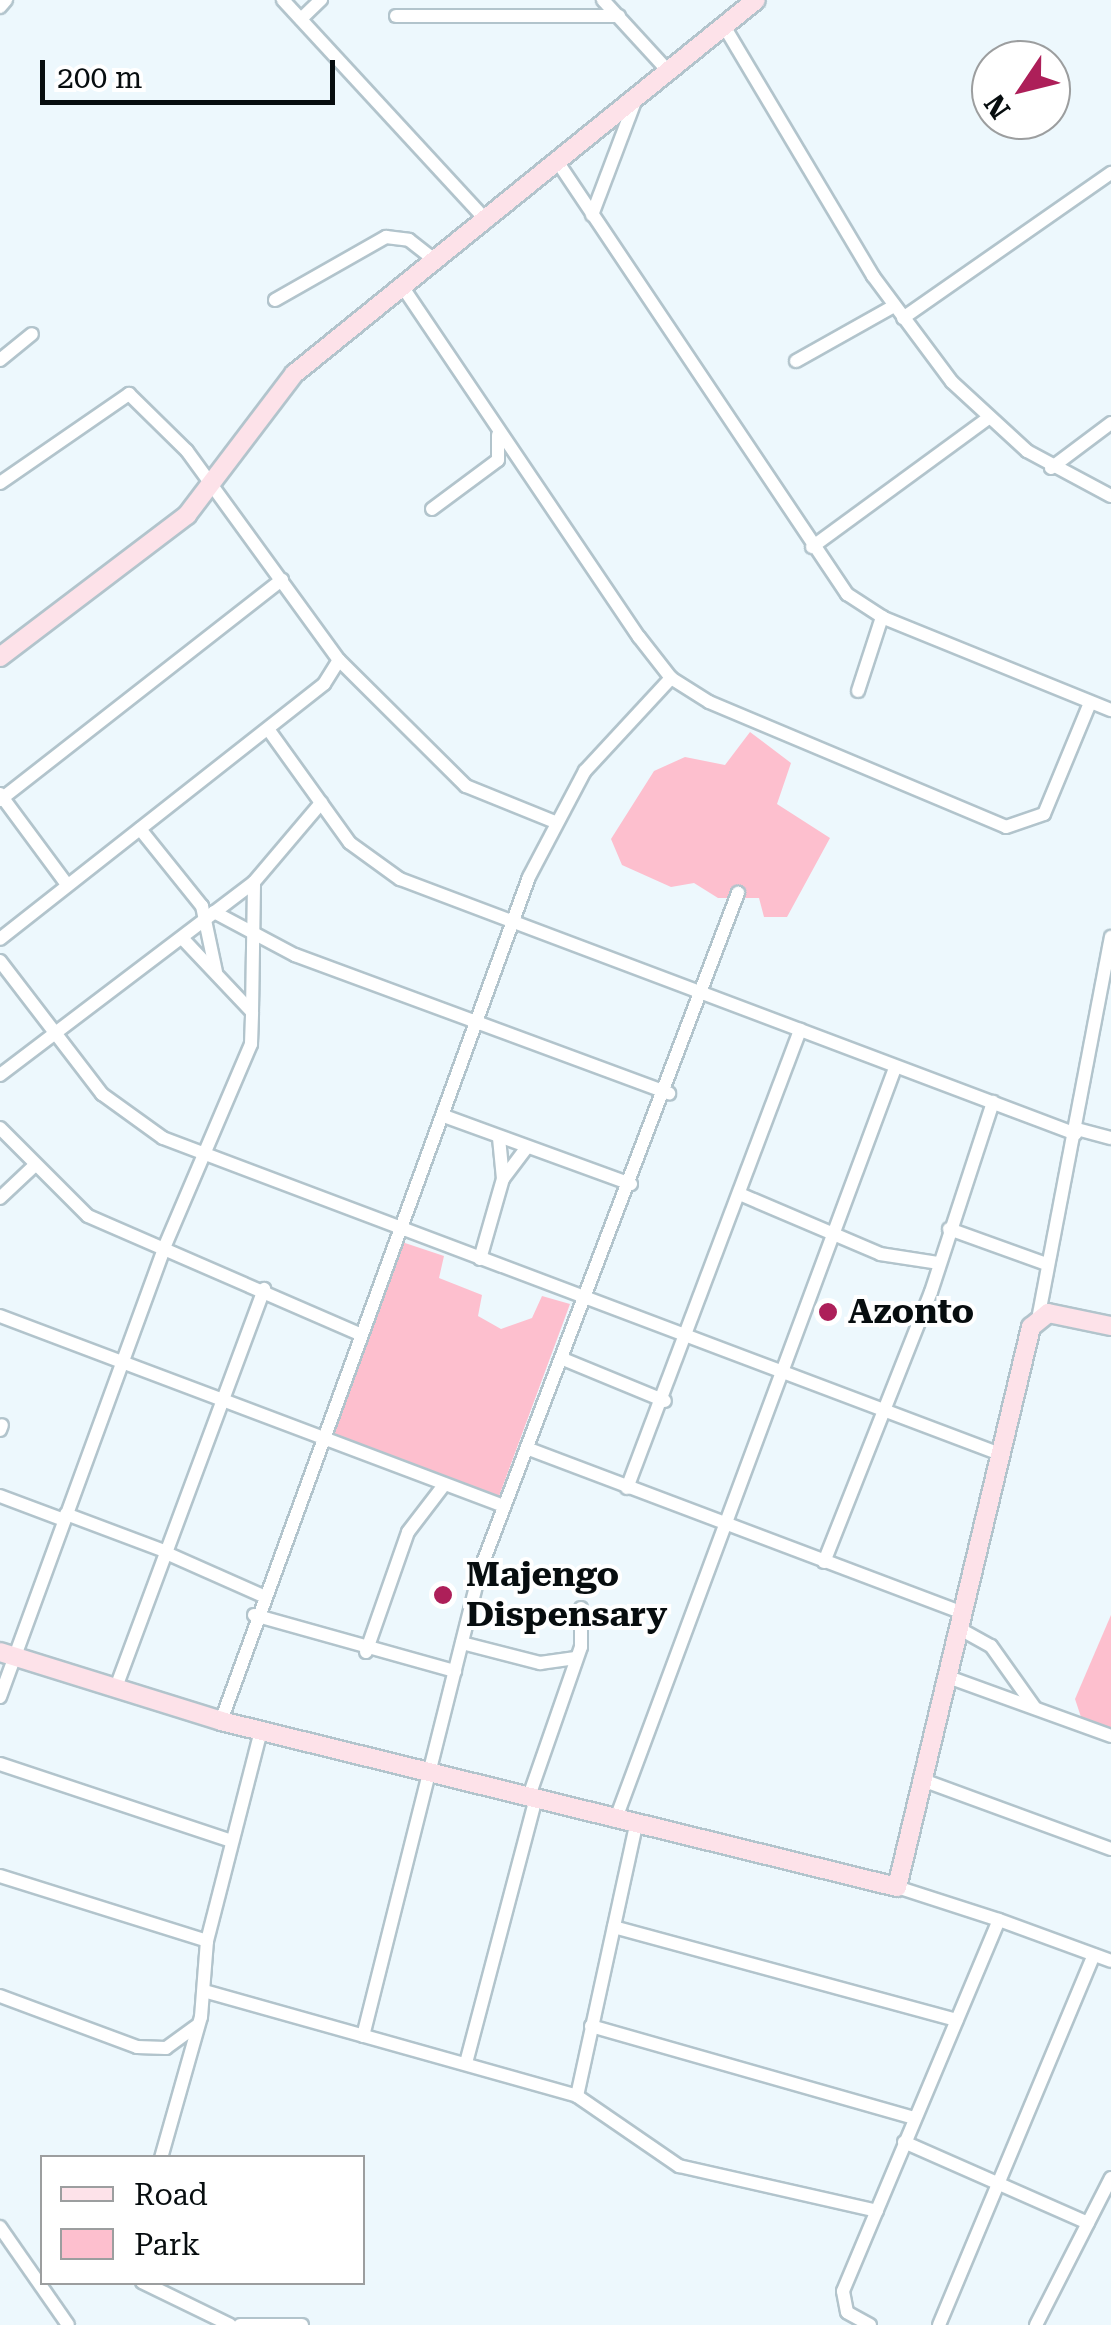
<!DOCTYPE html>
<style>
body{margin:0}
#map{position:relative;width:1111px;height:2325px;overflow:hidden;background:#edf8fd;font-family:"Roboto Serif",serif}
div>[style]{position:absolute}
[style*='--x']{left:calc(var(--x)*1px);top:calc(var(--y)*1px);width:calc(var(--w)*1px);rotate:calc(var(--a)*1deg)}
.green>*{inset:0;background:#fdbfce}
.roads{filter:drop-shadow(2px 0 #b2c4cc) drop-shadow(-2px 0 #b2c4cc) drop-shadow(0 2px #b2c4cc) drop-shadow(0 -2px #b2c4cc)}
.street>*{height:12px;margin:-6px;padding:0 6px;transform-origin:6px;border-radius:6px;background:#fff}
.secondary>*{height:18px;margin:-9px;padding:0 9px;transform-origin:9px;border-radius:9px;background:#fde2e9}
.dots>*{width:28px;height:28px;translate:-50% -50%;box-sizing:border-box;border:5px solid #fff;border-radius:50%}
span{translate:-50% -50%;white-space:nowrap;text-align:center;line-height:1.15;-webkit-text-stroke:8px #fff;paint-order:stroke}
.poi-label{font-size:35px;color:#070d0f;font-weight:700}
.left{translate:0 -50%;text-align:left}
.legend{position:absolute;left:40px;top:2155px;width:325px;height:130px;box-sizing:border-box;background:#fff;border:2px solid #9c9e9f;margin:0;padding:12px 18px;list-style:none;font-size:30px;color:#070d0f}
.legend li{display:flex;align-items:center;gap:20px;height:50px}
.legend b{width:50px;border:2px solid #9c9e9f}
.north{position:absolute;left:971px;top:40px;width:100px;height:100px;box-sizing:border-box;background:#fff;border:2px solid #9c9e9f;border-radius:50%;rotate:235deg;font-size:28px;font-weight:700;line-height:40px;text-align:center;color:#070d0f}
.north::after{content:'';display:block;margin:auto;width:35px;height:45px;background:#ad1f59;clip-path:polygon(50% 0,100% 100%,50% 72%,0 100%)}
.scale{position:absolute;left:40px;top:60px;width:295px;height:45px;box-sizing:border-box;border:5px solid #070d0f;border-top:0;padding-left:12px;font-size:30px;line-height:35px;white-space:nowrap;color:#070d0f;-webkit-text-stroke:8px #fff;paint-order:stroke}
</style>
<div id="map">
<div class="green">
<i style="clip-path:polygon(750px 732px,791px 763px,777px 804px,830px 838px,787px 917px,764px 917px,759px 898px,718px 898px,694px 883px,671px 887px,622px 865px,611px 839px,654px 771px,685px 757px,725px 765px)"></i>
<i style="clip-path:polygon(396px 1240px,444px 1256px,439px 1278px,482px 1295px,478px 1316px,501px 1329px,532px 1318px,542px 1296px,570px 1304px,498px 1499px,323px 1433px)"></i>
<i style="clip-path:polygon(1111px 1615px,1111px 1730px,1081px 1717px,1075px 1699px)"></i>
</div>
<div class="roads">
<div class="street">
<i style="--x:283;--y:0;--w:301;--a:47.3"></i>
<i style="--x:603;--y:0;--w:98;--a:47.5"></i>
<i style="--x:0;--y:7;--w:9;--a:-49"></i>
<i style="--x:396;--y:16;--w:223;--a:0"></i>
<i style="--x:301;--y:19;--w:28;--a:-44"></i>
<i style="--x:724;--y:26;--w:291;--a:59.2"></i>
<i style="--x:873;--y:276;--w:132;--a:53.3"></i>
<i style="--x:952;--y:382;--w:102;--a:42.6"></i>
<i style="--x:1027;--y:451;--w:95;--a:28.2"></i>
<i style="--x:559;--y:164;--w:518;--a:56.19"></i>
<i style="--x:847;--y:594;--w:44;--a:33"></i>
<i style="--x:884;--y:618;--w:245;--a:22.1"></i>
<i style="--x:592;--y:215;--w:122;--a:-69.3"></i>
<i style="--x:402;--y:286;--w:424;--a:56"></i>
<i style="--x:639;--y:637;--w:52;--a:52"></i>
<i style="--x:671;--y:678;--w:45;--a:32.3"></i>
<i style="--x:709;--y:702;--w:322;--a:22.8"></i>
<i style="--x:1006;--y:827;--w:40;--a:-18.9"></i>
<i style="--x:1044;--y:814;--w:120;--a:-67.5"></i>
<i style="--x:275;--y:300;--w:128;--a:-29.6"></i>
<i style="--x:386;--y:237;--w:23;--a:7"></i>
<i style="--x:409;--y:240;--w:34;--a:38"></i>
<i style="--x:903;--y:318;--w:254;--a:-34.9"></i>
<i style="--x:0;--y:360;--w:41;--a:-39.1"></i>
<i style="--x:796;--y:361;--w:112;--a:-29.3"></i>
<i style="--x:1051;--y:468;--w:75;--a:-36.9"></i>
<i style="--x:0;--y:483;--w:157;--a:-34.6"></i>
<i style="--x:129;--y:394;--w:81;--a:44.5"></i>
<i style="--x:187;--y:451;--w:258;--a:54"></i>
<i style="--x:339;--y:660;--w:28;--a:122"></i>
<i style="--x:324;--y:684;--w:412;--a:141.8"></i>
<i style="--x:432;--y:509;--w:82;--a:-36.6"></i>
<i style="--x:498;--y:460;--w:25;--a:-90"></i>
<i style="--x:812;--y:547;--w:217;--a:-36.2"></i>
<i style="--x:339;--y:660;--w:179;--a:44.8"></i>
<i style="--x:466;--y:786;--w:96;--a:22"></i>
<i style="--x:858;--y:691;--w:78;--a:-72"></i>
<i style="--x:268;--y:729;--w:140;--a:54.3"></i>
<i style="--x:350;--y:843;--w:62;--a:35.8"></i>
<i style="--x:400;--y:879;--w:722;--a:20.67"></i>
<i style="--x:0;--y:794;--w:109;--a:53.5"></i>
<i style="--x:0;--y:800;--w:358;--a:-38"></i>
<i style="--x:140;--y:829;--w:99;--a:51.2"></i>
<i style="--x:202;--y:906;--w:67;--a:78"></i>
<i style="--x:214;--y:912;--w:92;--a:28"></i>
<i style="--x:295;--y:955;--w:399;--a:20.3"></i>
<i style="--x:0;--y:961;--w:168;--a:52.5"></i>
<i style="--x:102;--y:1094;--w:75;--a:35.8"></i>
<i style="--x:163;--y:1138;--w:895;--a:20.68"></i>
<i style="--x:252;--y:1012;--w:130;--a:-89.1"></i>
<i style="--x:0;--y:1075;--w:319;--a:-37.2"></i>
<i style="--x:254;--y:882;--w:104;--a:-49.7"></i>
<i style="--x:444;--y:1116;--w:199;--a:20"></i>
<i style="--x:0;--y:1128;--w:124;--a:45"></i>
<i style="--x:88;--y:1216;--w:296;--a:23.5"></i>
<i style="--x:1077;--y:1129;--w:35;--a:15"></i>
<i style="--x:499;--y:1138;--w:41;--a:84.4"></i>
<i style="--x:742;--y:1195;--w:150;--a:23.1"></i>
<i style="--x:880;--y:1254;--w:60;--a:8.7"></i>
<i style="--x:0;--y:1198;--w:45;--a:-43.2"></i>
<i style="--x:949;--y:1229;--w:103;--a:19.8"></i>
<i style="--x:480;--y:1259;--w:83;--a:-74"></i>
<i style="--x:503;--y:1179;--w:38;--a:-53"></i>
<i style="--x:1039;--y:1314;--w:384;--a:-79.2"></i>
<i style="--x:0;--y:1316;--w:539;--a:20.66"></i>
<i style="--x:563;--y:1359;--w:110;--a:22.4"></i>
<i style="--x:0;--y:1430;--w:5;--a:-68"></i>
<i style="--x:529;--y:1449;--w:464;--a:20.7"></i>
<i style="--x:627;--y:1488;--w:490;--a:-69.3"></i>
<i style="--x:0;--y:1496;--w:68;--a:20.6"></i>
<i style="--x:66;--y:1514;--w:108;--a:20.6"></i>
<i style="--x:166;--y:1553;--w:104;--a:23.9"></i>
<i style="--x:824;--y:1562;--w:290;--a:-68.4"></i>
<i style="--x:931;--y:1292;--w:200;--a:-71.9"></i>
<i style="--x:254;--y:1615;--w:209;--a:15.6"></i>
<i style="--x:960;--y:1629;--w:35;--a:29"></i>
<i style="--x:991;--y:1646;--w:76;--a:54.6"></i>
<i style="--x:462;--y:1643;--w:81;--a:14.4"></i>
<i style="--x:540;--y:1663;--w:36;--a:-8"></i>
<i style="--x:366;--y:1652;--w:127;--a:-70.7"></i>
<i style="--x:408;--y:1532;--w:59;--a:-52.5"></i>
<i style="--x:951;--y:1678;--w:170;--a:19.9"></i>
<i style="--x:115;--y:1690;--w:428;--a:-69.6"></i>
<i style="--x:0;--y:1697;--w:478;--a:-69.9"></i>
<i style="--x:164;--y:1248;--w:222;--a:-66.9"></i>
<i style="--x:251;--y:1044;--w:32;--a:-88"></i>
<i style="--x:252;--y:1012;--w:102;--a:-133.4"></i>
<i style="--x:221;--y:1721;--w:898;--a:-69.95"></i>
<i style="--x:529;--y:877;--w:120;--a:-62.2"></i>
<i style="--x:585;--y:771;--w:127;--a:-47.2"></i>
<i style="--x:0;--y:1764;--w:244;--a:18.4"></i>
<i style="--x:928;--y:1782;--w:195;--a:20.1"></i>
<i style="--x:528;--y:1799;--w:161;--a:-70.8"></i>
<i style="--x:581;--y:1647;--w:39;--a:-90"></i>
<i style="--x:615;--y:1821;--w:803;--a:-69.6"></i>
<i style="--x:0;--y:1876;--w:217;--a:17.4"></i>
<i style="--x:999;--y:1920;--w:119;--a:20.1"></i>
<i style="--x:614;--y:1927;--w:355;--a:15.2"></i>
<i style="--x:204;--y:1991;--w:387;--a:15.7"></i>
<i style="--x:577;--y:2096;--w:124;--a:34.5"></i>
<i style="--x:679;--y:2166;--w:203;--a:12.8"></i>
<i style="--x:0;--y:1996;--w:146;--a:20.4"></i>
<i style="--x:137;--y:2047;--w:29;--a:2"></i>
<i style="--x:166;--y:2048;--w:37;--a:-36"></i>
<i style="--x:591;--y:2026;--w:336;--a:15.9"></i>
<i style="--x:363;--y:2036;--w:477;--a:-75.9"></i>
<i style="--x:479;--y:1573;--w:728;--a:-69.15"></i>
<i style="--x:466;--y:2063;--w:271;--a:-75.2"></i>
<i style="--x:577;--y:2096;--w:276;--a:-77.7"></i>
<i style="--x:904;--y:2142;--w:201;--a:23.8"></i>
<i style="--x:161;--y:2158;--w:147;--a:-74.2"></i>
<i style="--x:201;--y:2017;--w:76;--a:-85.5"></i>
<i style="--x:207;--y:1941;--w:217;--a:-75.6"></i>
<i style="--x:0;--y:2227;--w:119;--a:55.2"></i>
<i style="--x:142;--y:2282;--w:98;--a:26"></i>
<i style="--x:240;--y:2325;--w:62;--a:0"></i>
<i style="--x:870;--y:2325;--w:26;--a:-151"></i>
<i style="--x:847;--y:2312;--w:21;--a:-101"></i>
<i style="--x:843;--y:2291;--w:402;--a:-67.2"></i>
<i style="--x:999;--y:1920;--w:107;--a:-162.1"></i>
<i style="--x:939;--y:2325;--w:401;--a:-67.3"></i>
<i style="--x:1036;--y:2325;--w:165;--a:-63"></i>
</div>
<div class="secondary">
<i style="--x:0;--y:657;--w:235;--a:-37.2"></i>
<i style="--x:187;--y:515;--w:177;--a:-52.8"></i>
<i style="--x:294;--y:374;--w:594;--a:-38.99"></i>
<i style="--x:0;--y:1652;--w:232;--a:17.3"></i>
<i style="--x:221;--y:1721;--w:696;--a:13.8"></i>
<i style="--x:897;--y:1887;--w:576;--a:-76.54"></i>
<i style="--x:1031;--y:1327;--w:22;--a:-39"></i>
<i style="--x:1048;--y:1313;--w:64;--a:11.7"></i>
</div>
</div>
<div class="dots">
<i style="left:828px;top:1312px;background:#ad1f59"></i>
<i style="left:443px;top:1595px;background:#ad1f59"></i>
</div>
<div class="poi-label">
<span class="left" style="left:848px;top:1312px">Azonto</span>
<span class="left" style="left:466px;top:1595px">Majengo<br>Dispensary</span>
</div>
<ul class="legend">
<li><b style="height:12px;background:#fde2e9"></b>Road</li>
<li><b style="height:28px;background:#fdbfce"></b>Park</li>
</ul>
<div class="north">N</div>
<div class="scale">200 m</div>
</div>
